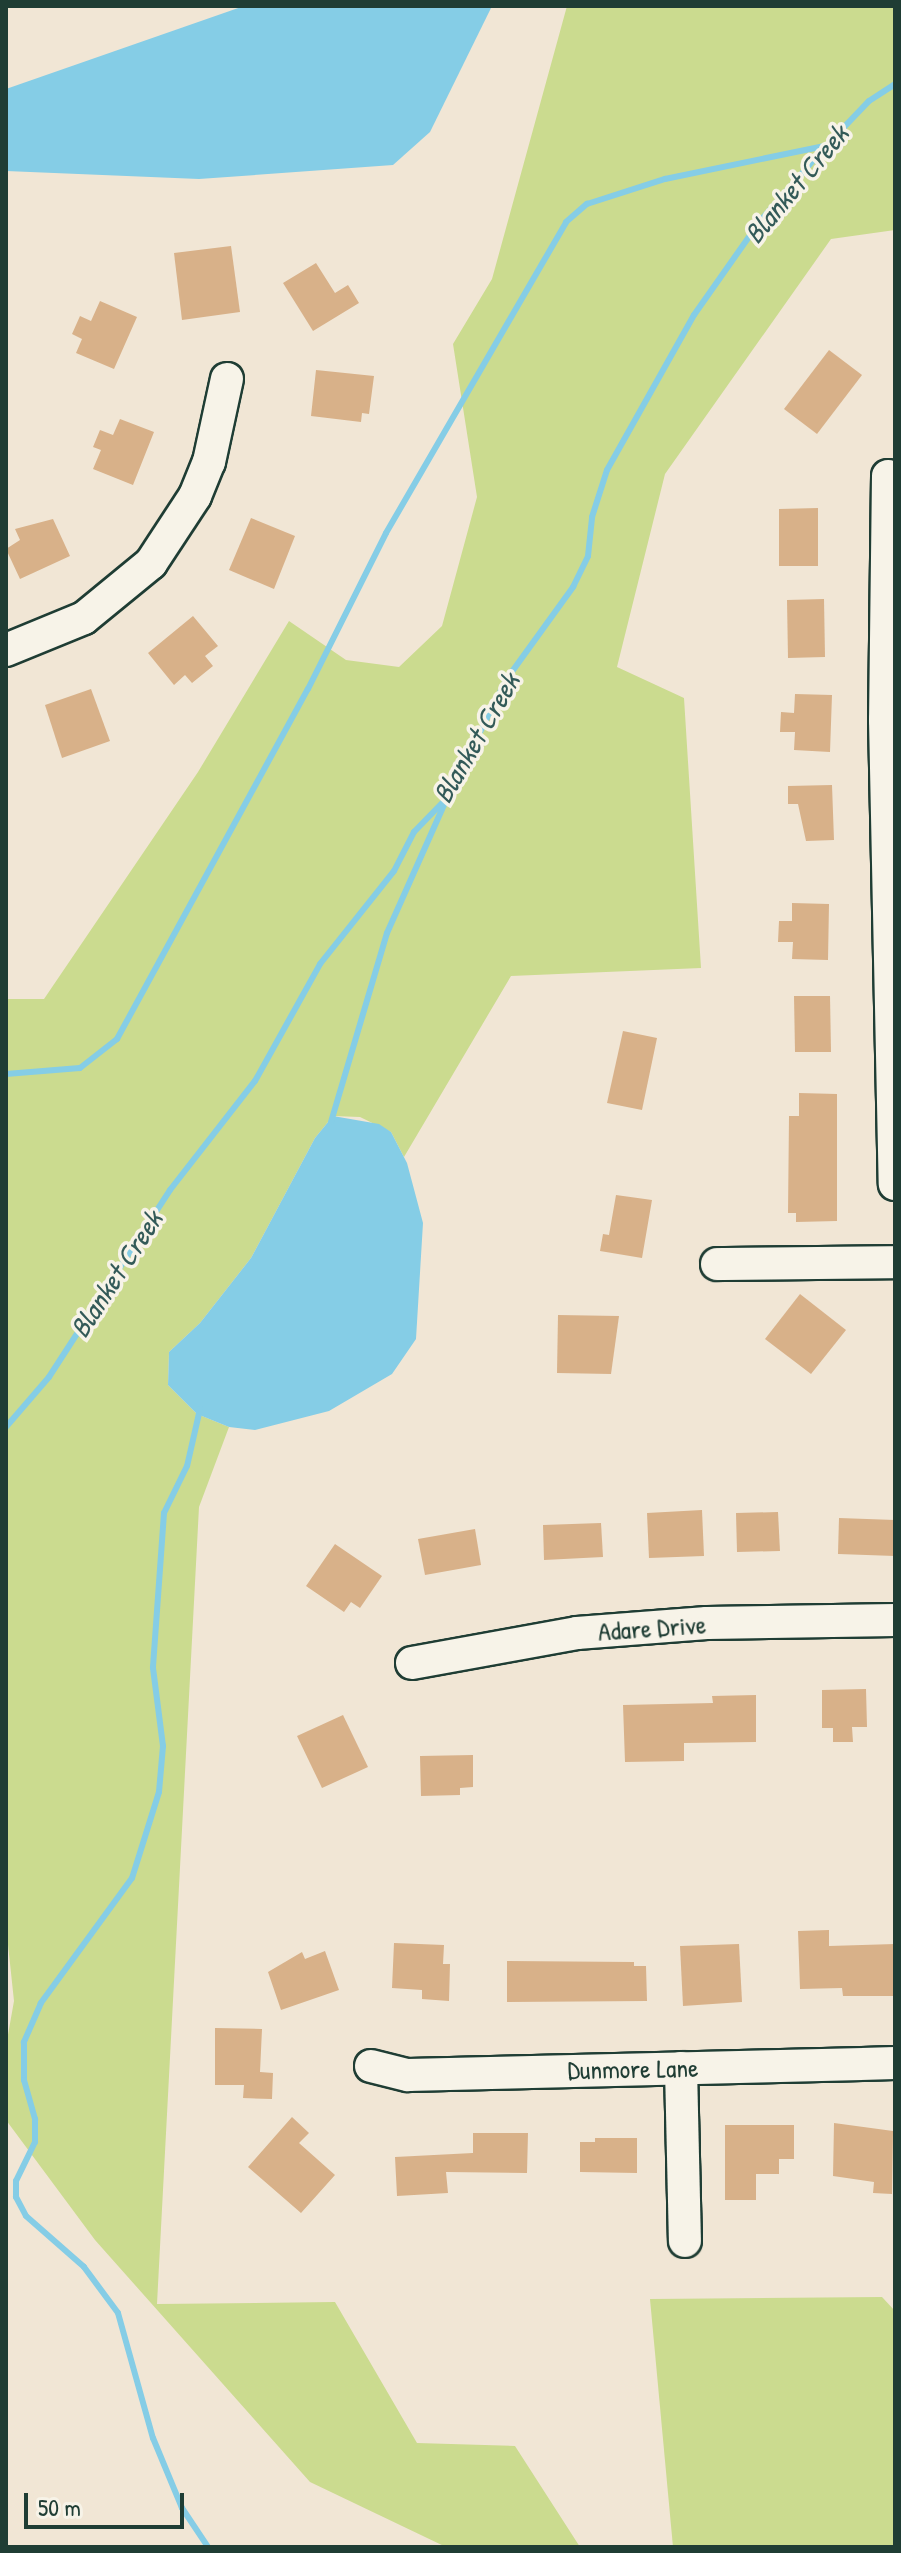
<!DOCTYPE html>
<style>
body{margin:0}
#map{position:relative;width:901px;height:2553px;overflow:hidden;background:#f1e6d5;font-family:"Patrick Hand",sans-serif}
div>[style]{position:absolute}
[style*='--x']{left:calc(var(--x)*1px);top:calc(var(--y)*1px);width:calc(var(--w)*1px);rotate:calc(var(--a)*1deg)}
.green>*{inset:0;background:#cbdb8f}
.water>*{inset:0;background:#85cde6}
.stream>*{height:6px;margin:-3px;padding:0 3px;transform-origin:3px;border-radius:3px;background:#85cde6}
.building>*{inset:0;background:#d8b189}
.roads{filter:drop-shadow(2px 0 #1f3d34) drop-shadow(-2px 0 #1f3d34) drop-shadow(0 2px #1f3d34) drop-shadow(0 -2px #1f3d34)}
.minor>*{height:32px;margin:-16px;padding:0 16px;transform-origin:16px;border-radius:16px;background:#f7f3e8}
span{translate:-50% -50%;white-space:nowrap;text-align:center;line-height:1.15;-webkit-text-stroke:7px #f7f3e8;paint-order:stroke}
.street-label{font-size:26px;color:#1f3d34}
.water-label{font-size:28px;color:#335a58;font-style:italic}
.frame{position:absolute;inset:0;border:8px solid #1f3d34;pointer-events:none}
.scale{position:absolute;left:24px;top:2493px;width:160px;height:36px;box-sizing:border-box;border:4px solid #1f3d34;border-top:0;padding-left:10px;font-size:24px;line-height:28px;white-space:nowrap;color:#1f3d34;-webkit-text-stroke:6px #f7f3e8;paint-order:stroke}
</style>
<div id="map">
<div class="green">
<i style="clip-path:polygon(567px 6px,895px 6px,895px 230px,831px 239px,665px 474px,617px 667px,684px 698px,701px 968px,511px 976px,404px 1157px,391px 1132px,360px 1117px,333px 1116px,315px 1138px,251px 1258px,200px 1323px,169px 1352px,168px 1385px,197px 1414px,229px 1427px,199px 1507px,157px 2304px,335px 2302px,417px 2443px,515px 2446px,580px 2547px,446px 2547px,310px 2482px,95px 2240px,6px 2120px,6px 2046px,14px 2001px,6px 1926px,6px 999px,44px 999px,198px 772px,289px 621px,346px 660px,399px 667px,442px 626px,477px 497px,453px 344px,492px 279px)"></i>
<i style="clip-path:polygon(882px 2297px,895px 2311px,895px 2547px,673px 2547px,650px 2299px)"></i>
</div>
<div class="water">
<i style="clip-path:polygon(244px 6px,492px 6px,430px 132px,393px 165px,199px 179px,6px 171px,6px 89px)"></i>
<i style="clip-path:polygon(333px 1116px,379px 1124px,391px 1132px,407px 1163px,423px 1223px,416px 1339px,392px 1374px,329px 1411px,255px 1430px,229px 1427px,197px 1414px,168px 1385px,169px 1352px,200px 1323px,251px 1258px,315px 1138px)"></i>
</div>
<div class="stream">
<i style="--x:6;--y:1074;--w:74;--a:-4.6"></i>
<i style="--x:80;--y:1068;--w:47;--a:-38.1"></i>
<i style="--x:117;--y:1039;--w:399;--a:-61.4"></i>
<i style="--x:308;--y:689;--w:174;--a:-63.4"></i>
<i style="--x:386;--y:533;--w:359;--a:-59.9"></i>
<i style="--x:566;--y:222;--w:28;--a:-41"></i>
<i style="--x:587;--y:204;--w:82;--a:-17.8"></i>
<i style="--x:665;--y:179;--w:163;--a:-11.7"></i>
<i style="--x:331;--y:1122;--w:197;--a:-73.5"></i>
<i style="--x:387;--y:933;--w:148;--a:-66"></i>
<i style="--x:200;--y:1409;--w:58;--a:102.8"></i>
<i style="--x:187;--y:1466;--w:52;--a:116.1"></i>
<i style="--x:164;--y:1513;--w:155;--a:94.1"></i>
<i style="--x:153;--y:1668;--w:79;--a:82.7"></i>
<i style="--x:163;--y:1746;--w:46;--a:95"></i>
<i style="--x:159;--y:1792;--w:90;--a:107.4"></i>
<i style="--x:132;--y:1878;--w:155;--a:126.1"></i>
<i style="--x:41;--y:2003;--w:43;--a:113.6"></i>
<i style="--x:24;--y:2042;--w:38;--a:90"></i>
<i style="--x:24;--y:2080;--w:41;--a:74.2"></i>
<i style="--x:35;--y:2119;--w:23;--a:90"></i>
<i style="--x:35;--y:2142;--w:43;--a:116"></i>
<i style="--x:16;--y:2181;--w:16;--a:90"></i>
<i style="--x:16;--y:2197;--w:21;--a:62"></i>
<i style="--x:26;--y:2216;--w:77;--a:41.3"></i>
<i style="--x:84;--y:2267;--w:57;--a:53.5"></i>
<i style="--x:118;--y:2313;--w:130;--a:74.4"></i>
<i style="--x:153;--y:2438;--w:76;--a:67.5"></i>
<i style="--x:182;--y:2508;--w:47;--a:56.3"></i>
<i style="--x:6;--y:1427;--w:66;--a:-49.3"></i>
<i style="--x:49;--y:1377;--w:223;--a:-57.1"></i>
<i style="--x:170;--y:1190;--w:138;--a:-52.1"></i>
<i style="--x:255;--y:1081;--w:134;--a:-60.9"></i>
<i style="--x:320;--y:964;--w:119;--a:-51.5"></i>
<i style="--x:394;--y:871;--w:44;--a:-62.9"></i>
<i style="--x:414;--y:832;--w:47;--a:-45.9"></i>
<i style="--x:447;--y:798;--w:132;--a:-63.4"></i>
<i style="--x:506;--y:680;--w:115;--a:-54.2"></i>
<i style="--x:573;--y:587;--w:34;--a:-64"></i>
<i style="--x:588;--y:556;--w:39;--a:-84"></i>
<i style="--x:592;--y:517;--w:49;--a:-72.3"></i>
<i style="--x:607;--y:470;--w:178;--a:-60.7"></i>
<i style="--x:694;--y:315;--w:115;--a:-54.9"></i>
<i style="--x:760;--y:221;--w:100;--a:-48.7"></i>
<i style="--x:826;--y:146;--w:62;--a:-46.3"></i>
<i style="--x:869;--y:101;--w:31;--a:-33"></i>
</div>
<div class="building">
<i style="clip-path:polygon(231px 246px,240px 312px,182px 320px,174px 253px)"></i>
<i style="clip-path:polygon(316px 263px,335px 293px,348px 285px,359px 303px,313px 331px,283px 283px)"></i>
<i style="clip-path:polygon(100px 301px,137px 317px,114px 369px,76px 353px,82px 339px,72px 334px,80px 316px,91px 321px)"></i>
<i style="clip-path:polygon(829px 350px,862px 375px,817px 434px,784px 409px)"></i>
<i style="clip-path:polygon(316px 370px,374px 376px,369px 414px,362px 413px,361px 422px,311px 416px)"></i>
<i style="clip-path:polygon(120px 419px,154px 432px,133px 485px,93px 469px,101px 450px,93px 447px,100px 430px,113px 435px)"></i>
<i style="clip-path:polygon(818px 508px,818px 566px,779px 566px,779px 509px)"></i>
<i style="clip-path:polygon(251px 518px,295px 536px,274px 589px,229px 570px)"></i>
<i style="clip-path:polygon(53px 519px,70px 556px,20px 579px,6px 549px,20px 540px,15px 529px)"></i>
<i style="clip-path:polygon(824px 599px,825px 657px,788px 658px,787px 600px)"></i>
<i style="clip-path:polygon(193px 616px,218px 646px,205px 656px,213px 666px,192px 683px,185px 675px,174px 685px,148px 653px)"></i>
<i style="clip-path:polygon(91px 689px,110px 741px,62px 758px,45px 705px)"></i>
<i style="clip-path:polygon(795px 694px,832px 695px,830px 752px,794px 750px,795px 732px,780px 732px,781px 712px,794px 713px)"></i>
<i style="clip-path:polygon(832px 785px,834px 840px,806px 841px,798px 804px,788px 804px,788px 786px)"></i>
<i style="clip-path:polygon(792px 903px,829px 904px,828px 960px,792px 959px,793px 942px,778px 942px,779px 921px,792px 921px)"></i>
<i style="clip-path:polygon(794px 996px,830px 996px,831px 1052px,795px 1052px)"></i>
<i style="clip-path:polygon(623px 1031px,657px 1038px,642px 1110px,607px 1103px)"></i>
<i style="clip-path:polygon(799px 1093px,837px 1094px,837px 1221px,796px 1222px,796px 1213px,788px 1213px,789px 1116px,799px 1116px)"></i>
<i style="clip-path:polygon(616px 1195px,652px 1200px,642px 1258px,600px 1251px,603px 1234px,609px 1235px)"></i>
<i style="clip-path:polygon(800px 1294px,846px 1330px,811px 1374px,765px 1339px)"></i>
<i style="clip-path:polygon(558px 1315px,619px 1316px,611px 1374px,557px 1373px)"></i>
<i style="clip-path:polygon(702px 1510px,704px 1556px,649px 1558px,647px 1513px)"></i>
<i style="clip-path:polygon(778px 1512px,780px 1551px,737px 1552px,736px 1513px)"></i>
<i style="clip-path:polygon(839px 1518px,895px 1520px,895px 1556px,838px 1554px)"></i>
<i style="clip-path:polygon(601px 1523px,603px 1557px,544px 1560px,543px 1525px)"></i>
<i style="clip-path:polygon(475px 1529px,481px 1565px,425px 1575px,418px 1539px)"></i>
<i style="clip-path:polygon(335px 1544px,382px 1576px,360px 1608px,351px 1602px,344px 1612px,306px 1586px)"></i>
<i style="clip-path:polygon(866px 1689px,867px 1727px,852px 1727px,853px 1742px,833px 1742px,833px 1728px,822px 1728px,822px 1690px)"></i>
<i style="clip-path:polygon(756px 1695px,756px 1742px,684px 1743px,684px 1761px,625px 1762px,623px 1705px,713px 1703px,712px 1696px)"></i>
<i style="clip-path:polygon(343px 1715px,368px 1767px,322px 1788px,297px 1736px)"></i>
<i style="clip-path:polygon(473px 1755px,473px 1787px,460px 1788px,460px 1795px,421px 1796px,420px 1756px)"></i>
<i style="clip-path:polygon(829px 1930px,829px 1946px,895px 1944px,895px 1996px,843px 1996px,842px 1988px,800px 1989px,798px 1931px)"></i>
<i style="clip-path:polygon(394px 1943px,444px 1945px,443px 1964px,450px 1964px,449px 2001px,422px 1999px,422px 1990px,392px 1988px)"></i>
<i style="clip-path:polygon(739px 1944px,742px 2002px,683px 2006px,680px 1946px)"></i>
<i style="clip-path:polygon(325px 1951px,339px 1990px,281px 2010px,268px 1972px,302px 1952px,305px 1959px)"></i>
<i style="clip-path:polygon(507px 1961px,634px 1962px,634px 1966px,646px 1966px,647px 2001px,507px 2002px)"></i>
<i style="clip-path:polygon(215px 2028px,262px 2029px,260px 2072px,273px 2073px,272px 2099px,243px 2098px,244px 2085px,215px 2085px)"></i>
<i style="clip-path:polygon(292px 2117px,309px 2133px,299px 2143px,335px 2175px,301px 2213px,248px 2167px)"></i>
<i style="clip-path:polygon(834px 2123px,893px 2131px,892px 2194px,873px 2193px,874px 2182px,833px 2176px)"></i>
<i style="clip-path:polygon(725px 2125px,794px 2125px,794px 2159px,779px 2159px,779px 2174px,756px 2174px,756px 2200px,725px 2200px)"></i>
<i style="clip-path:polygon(473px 2133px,528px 2133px,527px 2173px,446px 2172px,448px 2193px,397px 2196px,395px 2157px,473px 2153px)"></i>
<i style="clip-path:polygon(595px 2138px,637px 2138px,637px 2173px,580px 2172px,580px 2142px,595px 2142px)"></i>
</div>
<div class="roads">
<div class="minor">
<i style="--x:888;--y:476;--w:244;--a:90.7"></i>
<i style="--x:885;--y:720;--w:464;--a:88.8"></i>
<i style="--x:6;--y:650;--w:84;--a:-22.3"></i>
<i style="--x:84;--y:618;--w:87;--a:-39.4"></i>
<i style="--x:151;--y:563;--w:80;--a:-56.7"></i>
<i style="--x:195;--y:496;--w:37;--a:-68"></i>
<i style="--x:209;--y:462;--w:85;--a:-77.8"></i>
<i style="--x:717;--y:1264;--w:178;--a:-0.6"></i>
<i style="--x:412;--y:1663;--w:168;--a:-10.3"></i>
<i style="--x:577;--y:1633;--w:130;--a:-4.4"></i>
<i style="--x:707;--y:1623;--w:188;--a:-0.9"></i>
<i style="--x:371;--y:2066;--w:38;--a:14"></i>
<i style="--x:408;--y:2075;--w:487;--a:-1.4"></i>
<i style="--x:681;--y:2068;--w:173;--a:88.7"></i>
</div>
</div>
<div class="street-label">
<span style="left:652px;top:1628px;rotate:-4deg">Adare Drive</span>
<span style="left:633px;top:2069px;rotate:-1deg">Dunmore Lane</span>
</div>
<div class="water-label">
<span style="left:796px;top:184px;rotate:-50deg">Blanket Creek</span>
<span style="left:476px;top:738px;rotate:-60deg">Blanket Creek</span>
<span style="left:116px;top:1274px;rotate:-57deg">Blanket Creek</span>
</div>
<div class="frame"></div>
<div class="scale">50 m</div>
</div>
